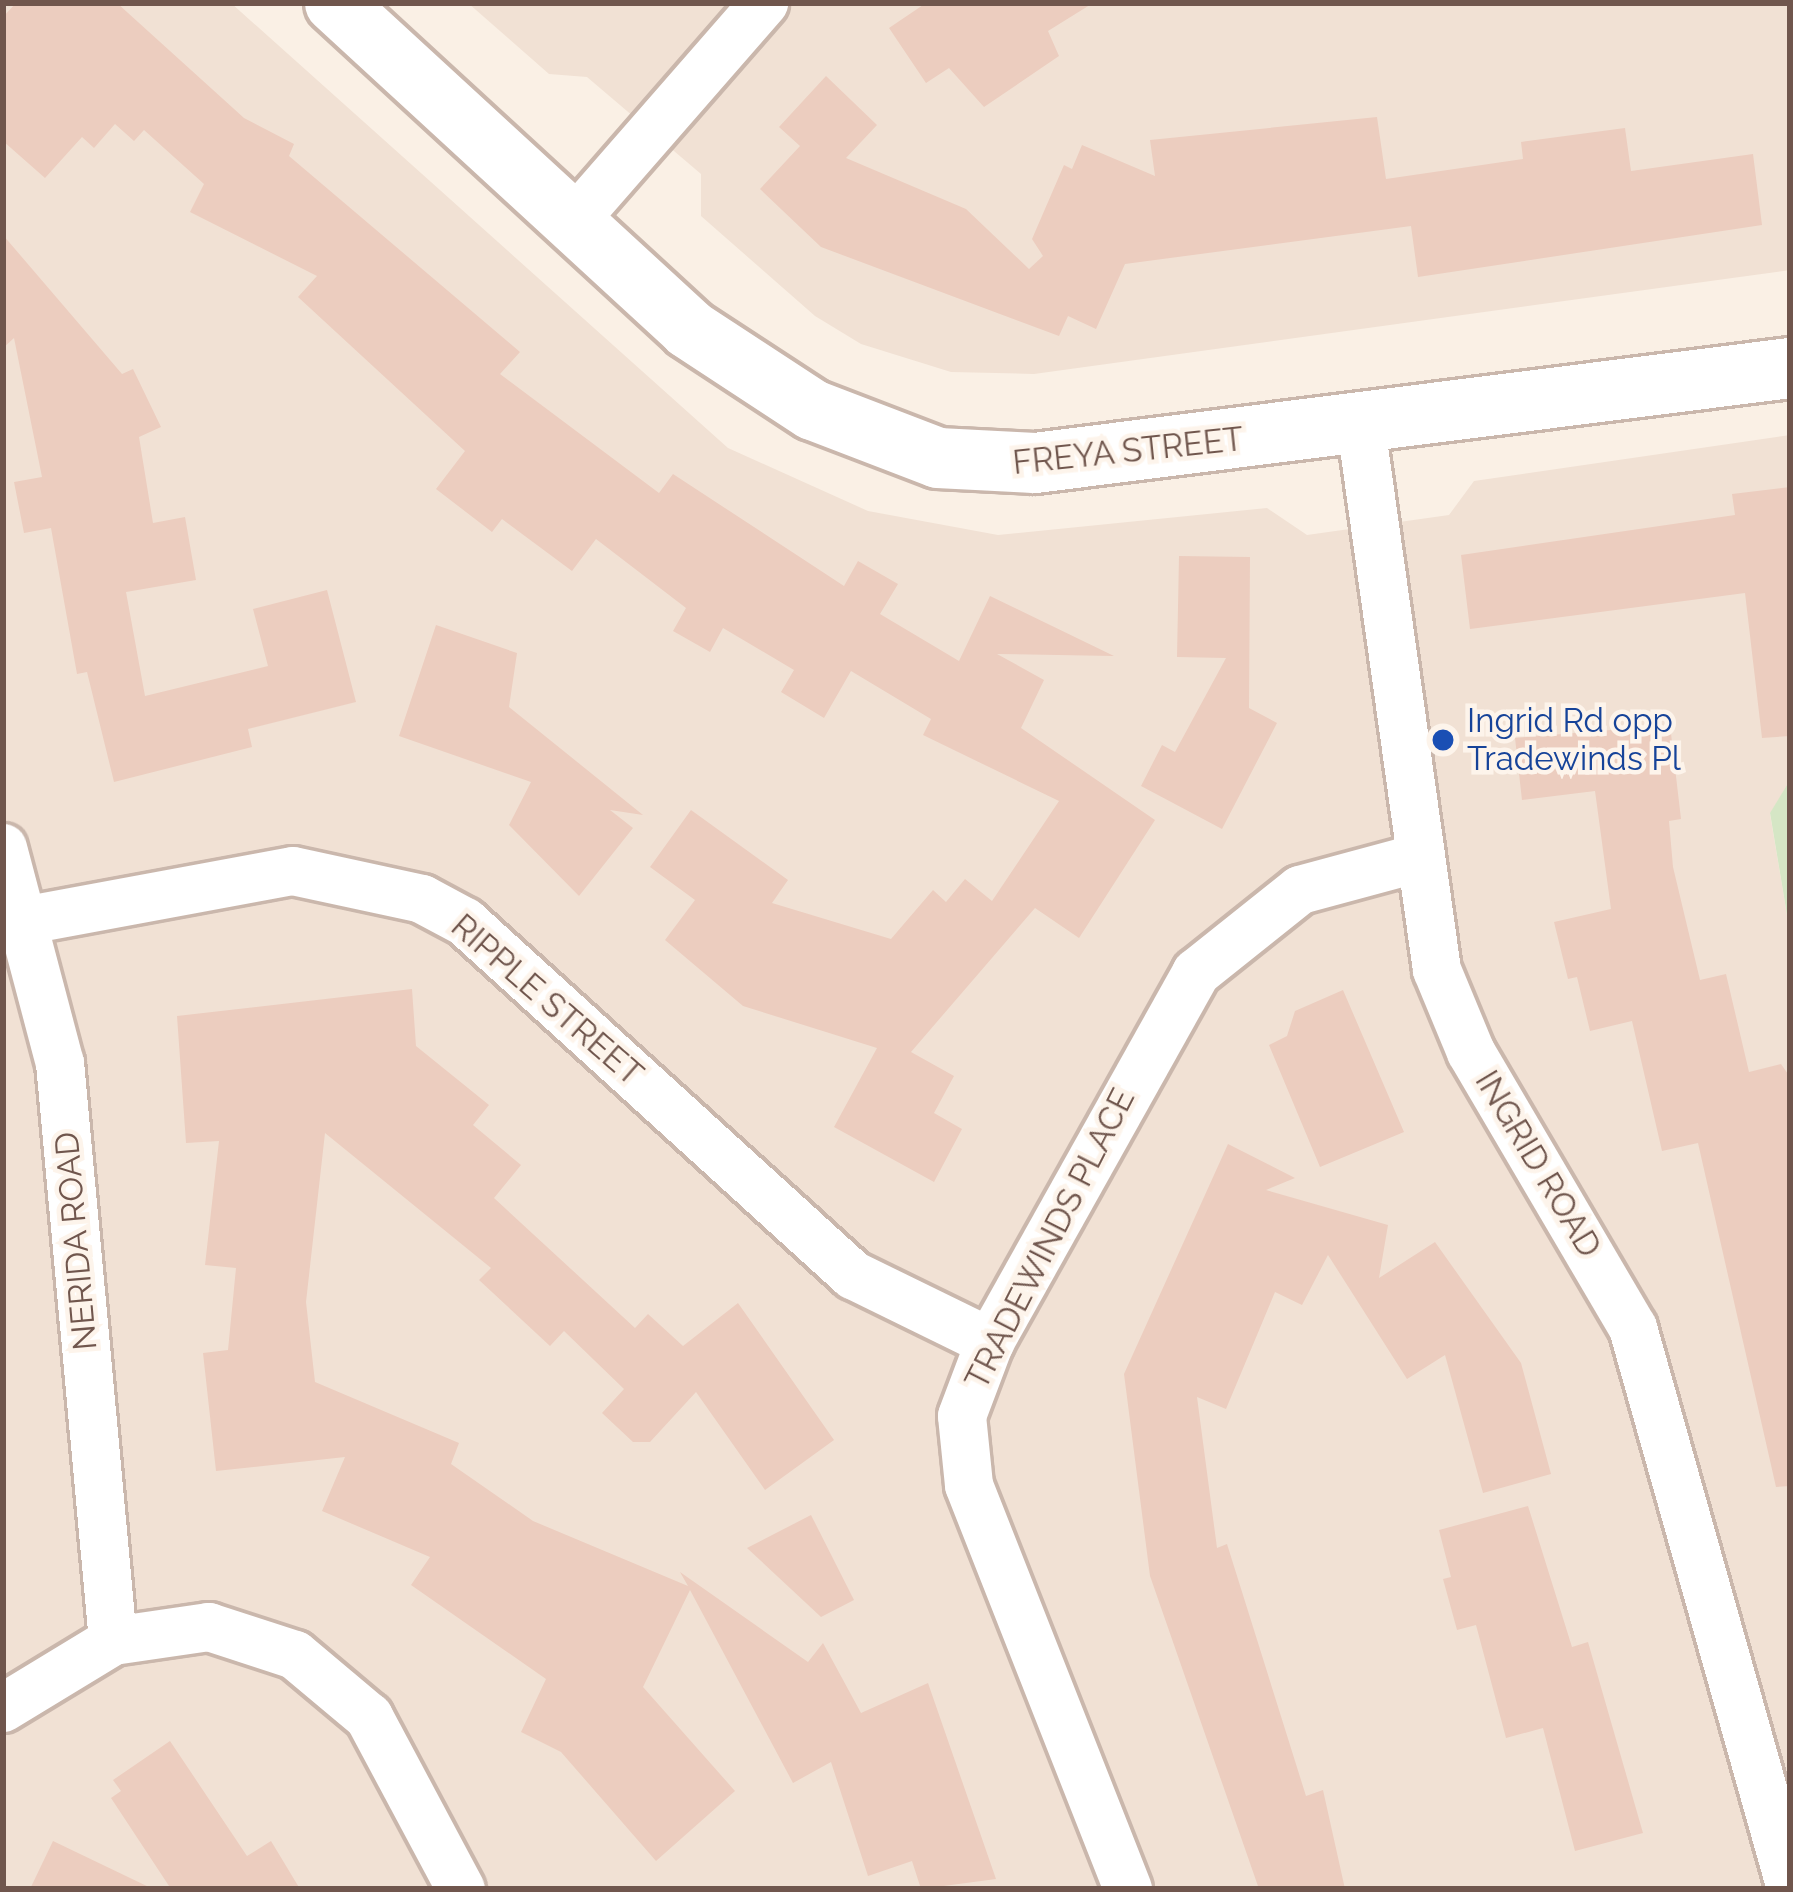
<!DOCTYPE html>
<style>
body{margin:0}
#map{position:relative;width:1793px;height:1892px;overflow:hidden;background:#faf0e5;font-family:Raleway,sans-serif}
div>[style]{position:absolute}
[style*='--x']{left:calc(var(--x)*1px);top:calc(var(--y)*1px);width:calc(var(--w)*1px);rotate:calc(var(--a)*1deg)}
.residential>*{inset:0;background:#f1e1d4}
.green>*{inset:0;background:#d5e6c5}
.building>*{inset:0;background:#eccdbf}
.roads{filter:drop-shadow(3px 0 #cab7ac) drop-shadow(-3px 0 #cab7ac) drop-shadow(0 3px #cab7ac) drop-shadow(0 -3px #cab7ac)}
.minor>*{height:48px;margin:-24px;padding:0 24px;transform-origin:24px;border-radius:24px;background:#fff}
.tertiary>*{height:60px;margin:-30px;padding:0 30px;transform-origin:30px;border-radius:30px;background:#fff}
.dots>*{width:33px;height:33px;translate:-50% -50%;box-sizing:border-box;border:6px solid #fdf4eb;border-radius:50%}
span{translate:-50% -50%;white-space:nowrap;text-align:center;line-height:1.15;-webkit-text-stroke:9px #fdf4eb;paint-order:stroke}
.street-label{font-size:33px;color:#70564d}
.transit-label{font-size:33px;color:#164399}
.left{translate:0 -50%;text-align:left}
.frame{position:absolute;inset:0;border:6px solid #70564d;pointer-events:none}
</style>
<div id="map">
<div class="residential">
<i style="clip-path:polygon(3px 3px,231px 3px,728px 448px,868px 511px,998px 535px,1267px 508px,1307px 535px,1449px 515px,1474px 481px,1790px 435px,1790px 780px,1770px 814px,1790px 933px,1790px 1889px,3px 1889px)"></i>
<i style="clip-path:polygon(468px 3px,1790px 3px,1790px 270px,1034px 374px,951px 372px,861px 344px,815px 316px,701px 216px,701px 174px,587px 77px,549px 74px)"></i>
</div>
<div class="green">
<i style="clip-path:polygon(1790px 780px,1790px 933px,1770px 813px)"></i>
</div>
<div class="building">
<i style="clip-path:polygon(16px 3px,117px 3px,244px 118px,294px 144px,289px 156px,520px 352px,500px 374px,659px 493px,673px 474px,844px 586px,858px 561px,898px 584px,880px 614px,959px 661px,990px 596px,1114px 656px,997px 654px,1044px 680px,1021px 728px,1155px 820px,1079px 938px,1035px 908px,911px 1052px,954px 1076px,934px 1113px,962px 1129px,934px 1182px,834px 1127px,877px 1048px,743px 1006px,665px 940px,695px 900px,650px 867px,691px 810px,788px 880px,772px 903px,891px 939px,933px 890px,946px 902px,965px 879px,992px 901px,1059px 801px,923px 735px,931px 719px,851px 671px,824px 718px,781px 692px,794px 670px,723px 628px,710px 652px,673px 631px,686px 608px,596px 539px,572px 571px,502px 519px,492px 532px,436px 489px,465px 451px,298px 297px,317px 276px,190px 212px,204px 184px,144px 130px,134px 141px,115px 124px,94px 148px,82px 137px,45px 178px,3px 141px,3px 17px)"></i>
<i style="clip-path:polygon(926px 3px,1093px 3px,1048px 31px,1059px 56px,984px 107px,949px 68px,926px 83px,889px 28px)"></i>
<i style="clip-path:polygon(826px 76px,877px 125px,846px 158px,966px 209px,1029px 269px,1043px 256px,1032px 239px,1064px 165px,1072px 169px,1082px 145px,1155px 176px,1150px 140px,1377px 117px,1386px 179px,1523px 159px,1521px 142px,1625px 128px,1631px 171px,1753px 154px,1762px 225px,1418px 277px,1411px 226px,1125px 264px,1096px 329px,1068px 316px,1059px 336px,821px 247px,760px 189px,800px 146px,779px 127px)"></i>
<i style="clip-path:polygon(3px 235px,122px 374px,133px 369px,161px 427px,139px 437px,153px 523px,185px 517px,196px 580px,126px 592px,145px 696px,268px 666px,253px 609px,327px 590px,356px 702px,248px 729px,252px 747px,114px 782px,87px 672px,77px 674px,51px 528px,24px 533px,14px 482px,42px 477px,14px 338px,3px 348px)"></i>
<i style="clip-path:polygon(1790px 487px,1790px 736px,1762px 738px,1745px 593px,1470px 629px,1461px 555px,1735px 515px,1732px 494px)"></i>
<i style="clip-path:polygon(1179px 556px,1250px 557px,1249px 708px,1277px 723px,1222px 829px,1141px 786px,1162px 745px,1175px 752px,1226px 658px,1177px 657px)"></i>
<i style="clip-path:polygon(436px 625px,517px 653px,509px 707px,643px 815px,610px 810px,633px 828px,579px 896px,509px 825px,531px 782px,399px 736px)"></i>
<i style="clip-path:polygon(1670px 725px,1681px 819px,1669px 821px,1673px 867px,1700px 980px,1726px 974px,1749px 1072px,1781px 1064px,1790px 1077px,1790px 1486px,1776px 1487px,1698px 1143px,1662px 1151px,1632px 1021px,1590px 1031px,1577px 977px,1568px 979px,1554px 922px,1611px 909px,1595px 791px,1522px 800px,1515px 738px)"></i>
<i style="clip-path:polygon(412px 989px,416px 1046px,489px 1105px,473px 1125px,521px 1165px,494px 1198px,635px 1328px,648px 1314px,683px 1346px,738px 1303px,834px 1440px,765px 1490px,696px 1392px,650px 1442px,633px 1442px,602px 1413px,624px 1389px,564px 1331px,550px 1346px,479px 1280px,491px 1268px,325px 1133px,306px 1302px,315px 1382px,459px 1443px,451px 1464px,533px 1521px,688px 1586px,680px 1572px,808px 1662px,823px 1643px,861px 1713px,928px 1683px,996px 1879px,921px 1889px,912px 1861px,868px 1876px,831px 1762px,793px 1783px,690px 1590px,643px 1687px,735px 1791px,656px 1861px,561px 1752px,521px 1732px,546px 1679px,411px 1585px,430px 1557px,322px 1511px,345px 1457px,216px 1471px,203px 1353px,228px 1350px,236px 1268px,205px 1265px,219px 1141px,186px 1143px,177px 1016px)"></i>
<i style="clip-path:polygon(1343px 990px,1404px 1132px,1320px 1167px,1269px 1045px,1287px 1036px,1295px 1011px)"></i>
<i style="clip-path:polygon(1228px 1144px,1295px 1178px,1266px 1190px,1388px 1225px,1379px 1278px,1435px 1242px,1521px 1363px,1551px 1474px,1483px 1493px,1445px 1355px,1407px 1379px,1328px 1255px,1302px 1305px,1275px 1292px,1226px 1409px,1197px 1397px,1217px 1548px,1227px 1544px,1306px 1796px,1323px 1790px,1345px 1889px,1259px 1889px,1150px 1576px,1124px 1374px)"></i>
<i style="clip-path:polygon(1528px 1506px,1572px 1647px,1588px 1642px,1643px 1833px,1575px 1851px,1543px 1728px,1506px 1738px,1476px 1625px,1457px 1630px,1443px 1579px,1451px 1577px,1439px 1530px)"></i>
<i style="clip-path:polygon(811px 1515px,854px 1600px,821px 1617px,747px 1548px)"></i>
<i style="clip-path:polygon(170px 1741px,247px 1856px,271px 1841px,300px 1889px,171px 1889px,111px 1798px,121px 1791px,113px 1780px)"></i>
<i style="clip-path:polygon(53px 1841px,153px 1889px,30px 1889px)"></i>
</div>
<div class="roads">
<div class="minor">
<i style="--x:573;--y:222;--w:291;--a:-48.9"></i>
<i style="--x:1361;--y:426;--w:549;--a:82.05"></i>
<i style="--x:1437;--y:970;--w:89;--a:67.5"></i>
<i style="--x:1471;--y:1052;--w:320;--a:59.6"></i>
<i style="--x:1633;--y:1328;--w:579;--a:74.26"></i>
<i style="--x:3;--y:848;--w:222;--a:75.2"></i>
<i style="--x:60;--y:1063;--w:580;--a:84.76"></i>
<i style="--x:28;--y:920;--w:269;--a:-10.5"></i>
<i style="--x:293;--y:871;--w:132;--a:12.2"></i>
<i style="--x:422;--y:899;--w:49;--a:28.1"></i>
<i style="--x:465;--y:922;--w:525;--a:42.3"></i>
<i style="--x:853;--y:1275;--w:153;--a:26.1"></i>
<i style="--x:3;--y:1708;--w:129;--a:-31.3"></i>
<i style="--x:113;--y:1641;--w:97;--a:-8.3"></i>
<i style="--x:209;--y:1627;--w:90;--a:18"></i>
<i style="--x:295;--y:1655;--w:97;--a:40"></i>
<i style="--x:369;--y:1717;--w:195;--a:61.9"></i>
<i style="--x:1128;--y:1889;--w:434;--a:-111.5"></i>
<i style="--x:969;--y:1485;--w:69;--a:-95.8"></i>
<i style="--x:962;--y:1416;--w:79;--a:-69.3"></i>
<i style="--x:990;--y:1342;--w:423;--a:-60.8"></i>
<i style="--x:1196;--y:973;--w:133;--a:-38.6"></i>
<i style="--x:1300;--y:890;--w:119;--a:-15.1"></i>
</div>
<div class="tertiary">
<i style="--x:335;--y:3;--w:481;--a:42.6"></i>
<i style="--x:689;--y:329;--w:148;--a:33.2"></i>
<i style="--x:813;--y:410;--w:134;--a:21"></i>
<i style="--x:938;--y:458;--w:97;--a:3"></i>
<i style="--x:1035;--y:463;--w:761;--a:-7.17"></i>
</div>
</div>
<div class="dots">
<i style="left:1443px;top:740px;background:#1a4fb4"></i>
</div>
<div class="street-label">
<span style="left:1128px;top:451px;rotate:-6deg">FREYA STREET</span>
<span style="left:547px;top:1000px;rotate:41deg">RIPPLE STREET</span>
<span style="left:1538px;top:1164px;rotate:59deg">INGRID ROAD</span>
<span style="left:1050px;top:1239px;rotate:-63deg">TRADEWINDS PLACE</span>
<span style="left:76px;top:1241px;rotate:-95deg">NERIDA ROAD</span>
</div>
<div class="transit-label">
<span class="left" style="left:1467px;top:740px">Ingrid Rd opp<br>Tradewinds Pl</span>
</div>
<div class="frame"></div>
</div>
